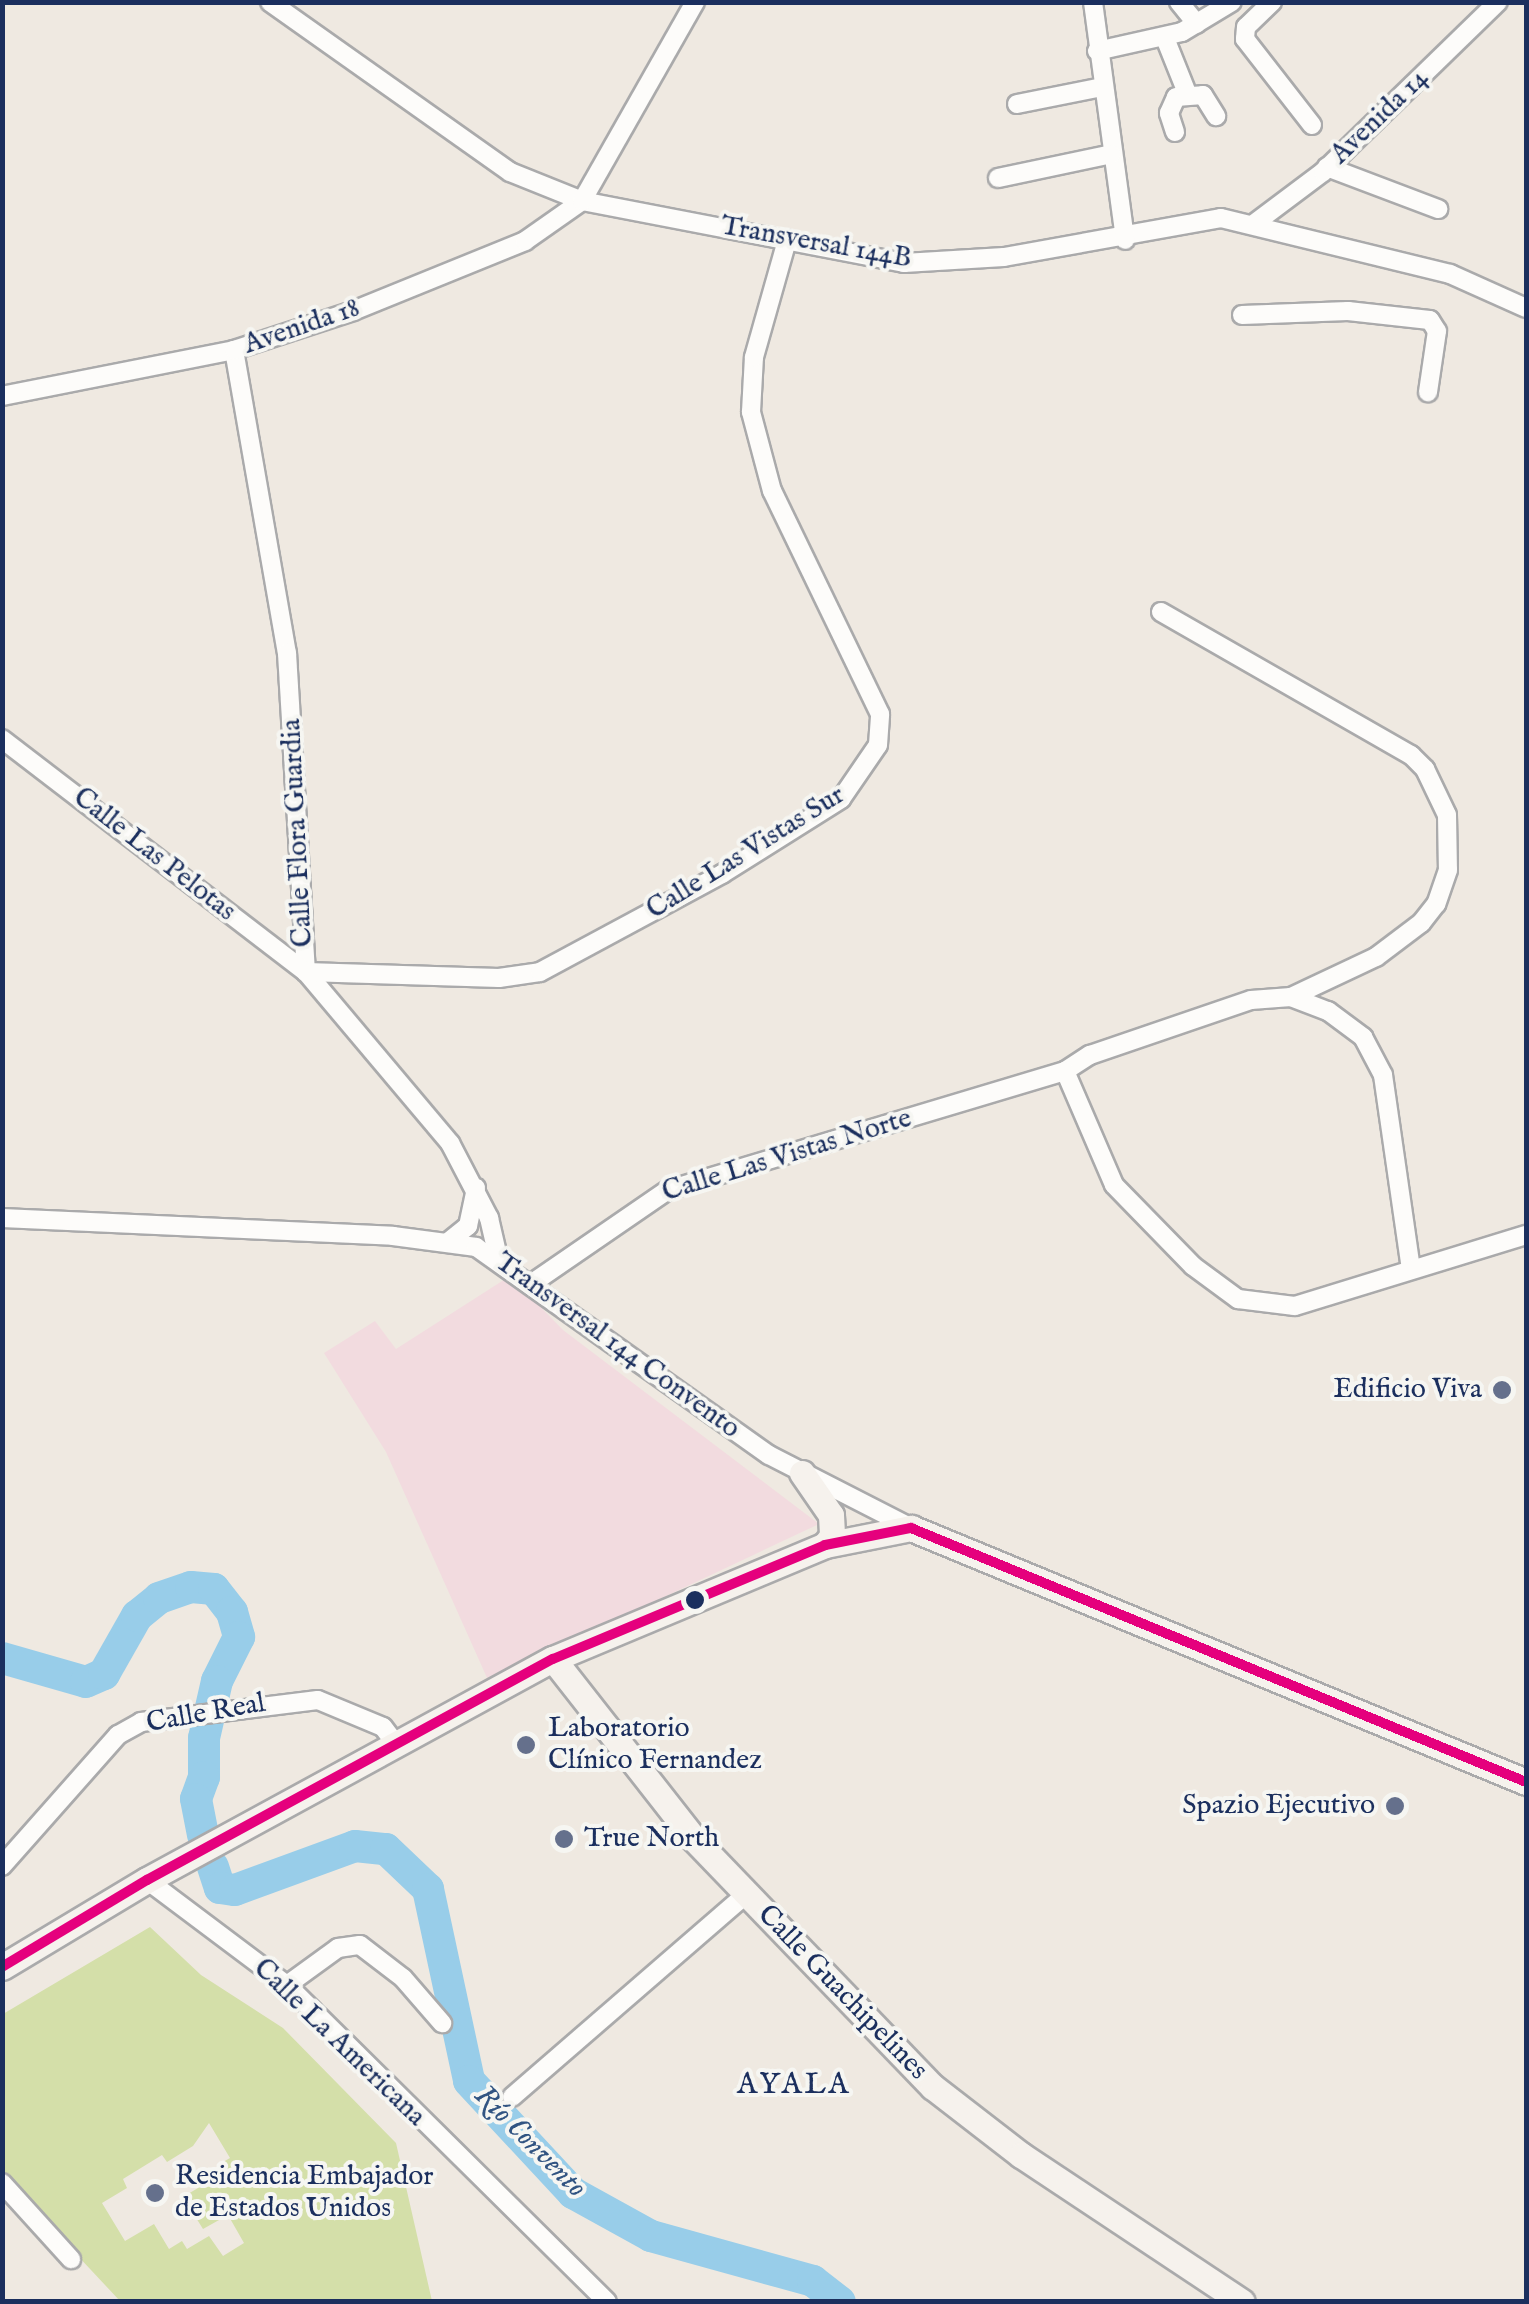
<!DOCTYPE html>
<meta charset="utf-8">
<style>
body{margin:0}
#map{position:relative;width:1529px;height:2304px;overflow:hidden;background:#efe9e1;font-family:"IM FELL English",serif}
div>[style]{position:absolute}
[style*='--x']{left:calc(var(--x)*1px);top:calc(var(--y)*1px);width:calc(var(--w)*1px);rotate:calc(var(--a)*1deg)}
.built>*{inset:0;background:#f2dbdf}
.green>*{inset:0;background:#d4dfa9}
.river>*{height:32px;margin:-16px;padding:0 16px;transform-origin:16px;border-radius:16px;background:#98cde9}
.roads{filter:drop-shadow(2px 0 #aaaaab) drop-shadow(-2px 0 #aaaaab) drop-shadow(0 2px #aaaaab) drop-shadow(0 -2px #aaaaab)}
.street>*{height:18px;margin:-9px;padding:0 9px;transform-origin:9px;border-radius:9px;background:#fdfcfa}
.secondary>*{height:25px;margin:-12.5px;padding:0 12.5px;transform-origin:12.5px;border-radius:12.5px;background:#f6f2ed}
.bus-1>*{height:10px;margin:-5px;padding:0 5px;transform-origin:5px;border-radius:5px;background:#e5007d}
.dots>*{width:28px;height:28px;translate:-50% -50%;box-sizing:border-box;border:5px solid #f6f6f2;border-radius:50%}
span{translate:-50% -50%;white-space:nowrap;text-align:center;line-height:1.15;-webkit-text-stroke:8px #f6f6f2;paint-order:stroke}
.street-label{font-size:28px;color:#1b2f5e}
.poi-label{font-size:28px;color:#1b2f5e}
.right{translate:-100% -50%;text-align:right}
.left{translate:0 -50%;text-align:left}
.neighbourhood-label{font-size:30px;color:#1b2f5e;letter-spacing:2.5px}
.water-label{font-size:30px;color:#315482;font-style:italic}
.frame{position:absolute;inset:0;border:5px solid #1b2f5e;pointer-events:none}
</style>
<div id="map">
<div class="built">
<i style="clip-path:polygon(510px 1276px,563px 1330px,819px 1524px,488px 1680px,386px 1452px,324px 1353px,375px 1321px,396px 1349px)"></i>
</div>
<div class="green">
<i style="clip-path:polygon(evenodd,150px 1927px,201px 1975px,283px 2028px,396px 2143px,432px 2301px,120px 2301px,3px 2176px,3px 2014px,150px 1927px,209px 2123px,230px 2158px,223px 2162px,228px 2170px,183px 2197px,203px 2229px,228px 2215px,244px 2243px,223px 2256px,209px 2236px,187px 2249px,182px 2241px,169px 2249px,154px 2224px,125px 2241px,102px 2203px,127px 2188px,123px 2179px,162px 2155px,167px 2162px,193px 2146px,209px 2123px)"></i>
</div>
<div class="river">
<i style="--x:2;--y:1658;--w:87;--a:15.9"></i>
<i style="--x:86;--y:1682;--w:20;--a:-24"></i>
<i style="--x:104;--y:1674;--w:67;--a:-60.4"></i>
<i style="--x:137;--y:1616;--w:28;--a:-39"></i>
<i style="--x:159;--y:1598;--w:34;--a:-19"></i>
<i style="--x:191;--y:1587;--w:23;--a:5"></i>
<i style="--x:214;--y:1589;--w:29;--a:52"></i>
<i style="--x:232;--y:1612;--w:26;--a:74"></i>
<i style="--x:239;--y:1637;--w:49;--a:116.6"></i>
<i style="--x:217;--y:1681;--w:58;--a:102.8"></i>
<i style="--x:204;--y:1738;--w:39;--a:90"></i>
<i style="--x:204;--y:1777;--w:23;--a:110"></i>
<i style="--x:196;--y:1799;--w:37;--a:79"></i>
<i style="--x:213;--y:1867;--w:22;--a:72"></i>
<i style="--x:220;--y:1888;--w:15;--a:8"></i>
<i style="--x:235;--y:1890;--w:128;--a:-20.1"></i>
<i style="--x:355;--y:1846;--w:31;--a:6"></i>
<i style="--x:386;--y:1849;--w:58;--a:43.6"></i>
<i style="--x:428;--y:1889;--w:196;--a:77.9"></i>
<i style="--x:469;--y:2081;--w:153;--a:47.1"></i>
<i style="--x:573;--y:2193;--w:89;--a:28.9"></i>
<i style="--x:651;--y:2236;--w:168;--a:15.5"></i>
<i style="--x:813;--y:2281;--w:34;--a:38"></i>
</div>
<div class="roads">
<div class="street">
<i style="--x:270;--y:2;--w:294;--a:35.3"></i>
<i style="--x:510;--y:172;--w:78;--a:21.9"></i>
<i style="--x:582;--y:201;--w:328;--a:10.9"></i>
<i style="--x:904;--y:263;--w:100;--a:-3.4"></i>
<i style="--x:1004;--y:257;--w:220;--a:-10.2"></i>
<i style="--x:1221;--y:218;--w:236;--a:13.7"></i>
<i style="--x:1450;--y:274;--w:83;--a:24.1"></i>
<i style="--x:1093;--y:2;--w:240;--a:82.3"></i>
<i style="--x:1179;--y:2;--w:28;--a:51"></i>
<i style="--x:1272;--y:2;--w:36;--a:136"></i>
<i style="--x:1246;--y:27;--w:12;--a:95"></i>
<i style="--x:1245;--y:39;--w:109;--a:52.1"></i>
<i style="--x:1165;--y:38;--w:59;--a:68.2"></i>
<i style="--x:1097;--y:51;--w:87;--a:-12.6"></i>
<i style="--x:1182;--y:32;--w:58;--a:-31"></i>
<i style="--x:1017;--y:104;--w:87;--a:-11.3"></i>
<i style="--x:1175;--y:132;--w:20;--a:-108"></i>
<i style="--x:1169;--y:113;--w:17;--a:-66"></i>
<i style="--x:1176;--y:97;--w:27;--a:-4"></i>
<i style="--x:1203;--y:95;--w:25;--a:58"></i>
<i style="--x:1327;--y:167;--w:119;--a:20.7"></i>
<i style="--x:998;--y:178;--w:116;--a:-11.9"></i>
<i style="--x:1255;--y:223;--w:85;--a:-36.9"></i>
<i style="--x:1323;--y:172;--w:244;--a:-44.2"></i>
<i style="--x:1242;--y:315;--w:106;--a:-2.2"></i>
<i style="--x:1348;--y:311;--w:82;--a:6.3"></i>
<i style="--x:1430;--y:320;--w:13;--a:58"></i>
<i style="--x:1437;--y:331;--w:62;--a:98.4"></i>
<i style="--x:234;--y:350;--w:308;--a:80.1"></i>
<i style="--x:287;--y:653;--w:320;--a:86.6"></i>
<i style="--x:306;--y:972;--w:224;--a:49.9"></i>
<i style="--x:450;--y:1143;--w:85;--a:62.5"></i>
<i style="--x:489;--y:1218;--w:40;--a:77"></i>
<i style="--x:2;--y:396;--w:237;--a:-11.2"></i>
<i style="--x:234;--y:350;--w:125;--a:-18.1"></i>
<i style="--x:353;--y:311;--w:186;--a:-22.1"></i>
<i style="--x:525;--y:241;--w:70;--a:-35.1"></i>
<i style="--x:582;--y:201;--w:229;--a:-60.4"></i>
<i style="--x:1161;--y:612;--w:288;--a:29.8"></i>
<i style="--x:1411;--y:755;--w:20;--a:45"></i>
<i style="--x:1425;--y:769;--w:51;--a:64.4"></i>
<i style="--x:1447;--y:815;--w:55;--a:89"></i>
<i style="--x:1448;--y:870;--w:36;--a:109"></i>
<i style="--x:1436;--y:904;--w:24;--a:128"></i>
<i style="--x:1421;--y:923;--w:56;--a:142.9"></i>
<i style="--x:1376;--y:957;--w:94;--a:154.8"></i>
<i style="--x:2;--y:739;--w:383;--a:37.5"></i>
<i style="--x:306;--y:972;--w:193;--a:1.8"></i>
<i style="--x:499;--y:978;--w:41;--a:-8.3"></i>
<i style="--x:540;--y:972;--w:207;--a:-28.3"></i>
<i style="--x:722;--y:874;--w:141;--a:-32.2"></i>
<i style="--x:841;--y:799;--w:65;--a:-55.6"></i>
<i style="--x:878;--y:745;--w:31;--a:-86"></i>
<i style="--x:880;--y:714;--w:248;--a:-115.8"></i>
<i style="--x:772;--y:491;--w:82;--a:-104.9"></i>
<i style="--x:751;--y:412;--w:55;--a:-86.9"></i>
<i style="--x:754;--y:357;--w:122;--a:-74.2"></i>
<i style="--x:1065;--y:1071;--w:30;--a:-33"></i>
<i style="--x:1090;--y:1055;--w:170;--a:-18.9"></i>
<i style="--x:1251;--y:1000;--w:40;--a:-4.3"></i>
<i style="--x:1291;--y:997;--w:40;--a:21"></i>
<i style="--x:1328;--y:1011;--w:44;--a:36.6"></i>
<i style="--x:1363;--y:1037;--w:43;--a:62.2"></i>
<i style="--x:1383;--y:1075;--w:196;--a:81.8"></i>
<i style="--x:2;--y:1218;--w:391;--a:2.6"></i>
<i style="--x:393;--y:1236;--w:84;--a:7.5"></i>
<i style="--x:476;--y:1247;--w:359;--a:35.4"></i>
<i style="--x:769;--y:1455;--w:158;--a:27.1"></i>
<i style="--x:448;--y:1242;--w:26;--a:-39"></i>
<i style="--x:468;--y:1226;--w:39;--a:-78"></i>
<i style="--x:531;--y:1284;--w:166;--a:-34.5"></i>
<i style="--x:668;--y:1190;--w:414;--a:-16.7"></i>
<i style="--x:1065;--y:1071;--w:124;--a:66.7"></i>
<i style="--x:1114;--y:1185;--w:113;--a:45.7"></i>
<i style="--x:1193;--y:1266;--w:56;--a:36.3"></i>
<i style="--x:1238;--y:1299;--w:57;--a:7"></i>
<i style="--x:1295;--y:1306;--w:242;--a:-17.1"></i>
<i style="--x:2;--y:1866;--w:175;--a:-48.5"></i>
<i style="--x:118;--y:1735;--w:26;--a:-29"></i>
<i style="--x:141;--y:1722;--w:178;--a:-7.1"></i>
<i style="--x:318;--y:1700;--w:70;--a:22.6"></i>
<i style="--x:383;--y:1727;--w:21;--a:53"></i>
<i style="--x:147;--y:1880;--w:175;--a:36.9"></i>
<i style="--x:287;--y:1985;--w:450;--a:44.7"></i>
<i style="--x:287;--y:1985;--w:63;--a:-36"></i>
<i style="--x:338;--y:1948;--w:22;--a:-8"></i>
<i style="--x:360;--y:1945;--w:54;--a:37.5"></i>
<i style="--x:403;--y:1978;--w:60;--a:49.1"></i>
<i style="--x:512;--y:2097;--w:310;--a:-40.9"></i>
<i style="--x:2;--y:2183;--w:103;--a:47.8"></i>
</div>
<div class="secondary">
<i style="--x:802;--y:1473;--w:51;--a:55.4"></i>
<i style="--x:831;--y:1515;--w:21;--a:87"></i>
<i style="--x:832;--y:1536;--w:11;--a:128"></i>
<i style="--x:553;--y:1659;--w:229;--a:51.9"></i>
<i style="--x:694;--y:1839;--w:344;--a:46.1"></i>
<i style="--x:933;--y:2087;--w:111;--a:37.7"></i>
<i style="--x:1021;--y:2155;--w:265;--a:33.6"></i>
<i style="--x:2;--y:1967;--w:169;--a:-31"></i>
<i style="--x:147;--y:1880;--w:462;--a:-28.6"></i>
<i style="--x:553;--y:1659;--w:295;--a:-22.7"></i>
<i style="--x:825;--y:1545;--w:88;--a:-11.2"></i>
<i style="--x:911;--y:1528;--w:665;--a:22.44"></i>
</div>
</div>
<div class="bus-1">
<i style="--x:2;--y:1967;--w:169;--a:-31"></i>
<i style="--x:147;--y:1880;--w:462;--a:-28.6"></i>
<i style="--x:553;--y:1659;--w:295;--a:-22.7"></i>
<i style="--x:825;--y:1545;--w:88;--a:-11.2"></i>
<i style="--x:911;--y:1528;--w:665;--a:22.44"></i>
</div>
<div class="dots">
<i style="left:1502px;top:1390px;background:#65708c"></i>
<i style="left:695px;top:1600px;background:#1b2f5e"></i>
<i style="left:526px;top:1745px;background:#65708c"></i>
<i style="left:1395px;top:1806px;background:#65708c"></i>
<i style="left:564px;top:1839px;background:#65708c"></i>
<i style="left:155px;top:2193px;background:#65708c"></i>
</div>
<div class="street-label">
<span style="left:1380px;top:117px;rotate:-44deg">Avenida 14</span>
<span style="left:816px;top:243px;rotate:10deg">Transversal 144B</span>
<span style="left:302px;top:327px;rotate:-19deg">Avenida 18</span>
<span style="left:298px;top:833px;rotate:-93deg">Calle Flora Guardia</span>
<span style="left:746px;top:853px;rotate:-32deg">Calle Las Vistas Sur</span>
<span style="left:154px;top:855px;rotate:38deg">Calle Las Pelotas</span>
<span style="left:787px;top:1156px;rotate:-17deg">Calle Las Vistas Norte</span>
<span style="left:617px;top:1346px;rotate:36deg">Transversal 144 Convento</span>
<span style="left:206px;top:1714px;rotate:-10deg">Calle Real</span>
<span style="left:842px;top:1993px;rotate:46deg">Calle Guachipelines</span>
<span style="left:339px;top:2043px;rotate:44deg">Calle La Americana</span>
</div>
<div class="poi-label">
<span class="right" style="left:1482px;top:1390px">Edificio Viva</span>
<span class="left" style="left:548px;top:1745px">Laboratorio<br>Clínico Fernandez</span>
<span class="right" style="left:1375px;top:1806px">Spazio Ejecutivo</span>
<span class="left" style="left:584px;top:1839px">True North</span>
<span class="left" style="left:175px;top:2193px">Residencia Embajador<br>de Estados Unidos</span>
</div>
<div class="neighbourhood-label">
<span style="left:794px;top:2085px">AYALA</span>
</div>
<div class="water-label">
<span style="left:530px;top:2142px;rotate:45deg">Río Convento</span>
</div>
<div class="frame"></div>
</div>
